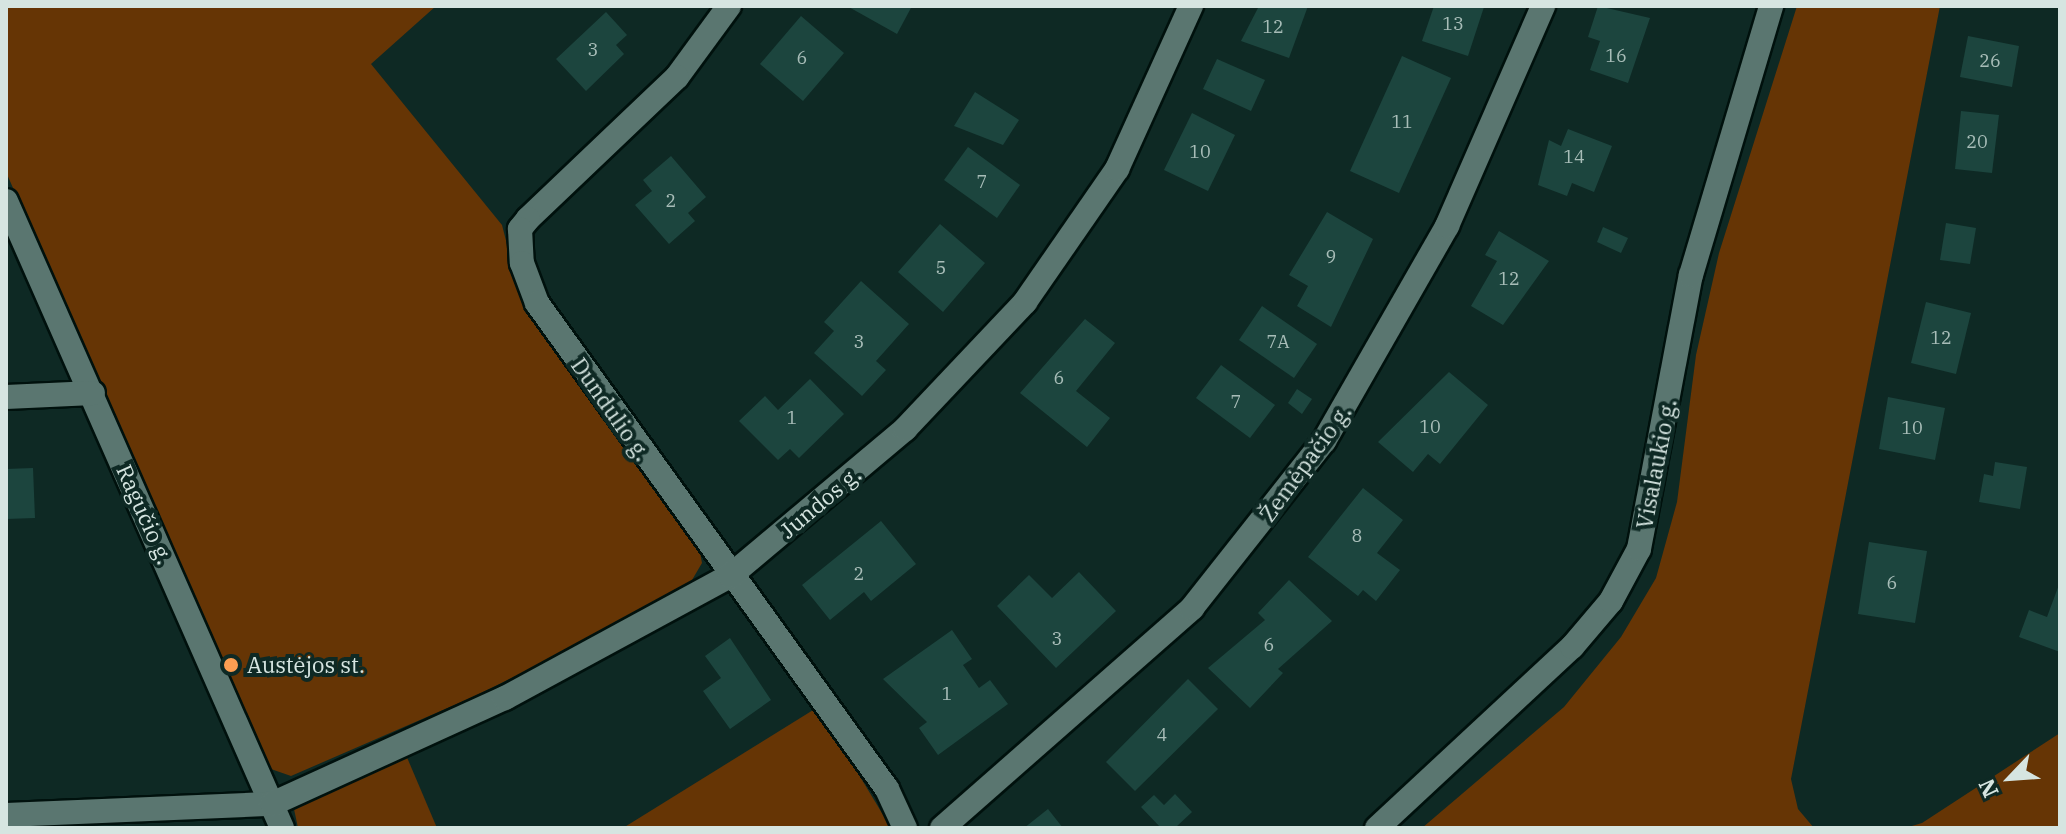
<!DOCTYPE html>
<meta charset="utf-8">
<style>
body{margin:0}
#map{position:relative;width:2066px;height:834px;overflow:hidden;background:#0e2924;font-family:"IBM Plex Serif",serif}
div>[style]{position:absolute}
[style*='--x']{left:calc(var(--x)*1px);top:calc(var(--y)*1px);width:calc(var(--w)*1px);rotate:calc(var(--a)*1deg)}
.green>*{inset:0;background:#663505}
.building>*{inset:0;background:#1c453e}
.roads{filter:drop-shadow(2px 0 #00110d) drop-shadow(-2px 0 #00110d) drop-shadow(0 2px #00110d) drop-shadow(0 -2px #00110d)}
.street>*{height:24px;margin:-12px;padding:0 12px;transform-origin:12px;border-radius:12px;background:#5a7670}
.dots>*{width:22px;height:22px;translate:-50% -50%;box-sizing:border-box;border:4px solid #0e2924;border-radius:50%}
span{translate:-50% -50%;white-space:nowrap;text-align:center;line-height:1.15;-webkit-text-stroke:8px #0e2924;paint-order:stroke}
.number-label{font-size:18px;color:#a8bdb8}
.number-label span{-webkit-text-stroke-width:0}
.street-label{font-size:22px;color:#d6e5e1}
.poi-label{font-size:22px;color:#d6e5e1}
.left{translate:0 -50%;text-align:left}
.frame{position:absolute;inset:0;border:8px solid #d6e5e1;pointer-events:none}
.north{position:absolute;left:1970px;top:738px;width:80px;height:80px;-webkit-text-stroke:6px #0e2924;paint-order:stroke;rotate:245deg;font-size:22px;font-weight:700;line-height:32px;text-align:center;color:#d6e5e1}
.north::after{content:'';display:block;margin:auto;width:28px;height:36px;background:#d6e5e1;clip-path:polygon(50% 0,100% 100%,50% 72%,0 100%)}
</style>
<div id="map">
<div class="green">
<i style="clip-path:polygon(6px 6px,436px 6px,371px 64px,502px 225px,518px 287px,699px 547px,702px 563px,685px 592px,473px 697px,291px 776px,268px 768px,6px 172px)"></i>
<i style="clip-path:polygon(1797px 6px,1940px 6px,1791px 779px,1798px 809px,1814px 828px,1422px 828px,1564px 707px,1621px 637px,1656px 578px,1677px 502px,1696px 355px,1719px 253px)"></i>
<i style="clip-path:polygon(818px 707px,891px 828px,623px 828px)"></i>
<i style="clip-path:polygon(2060px 733px,2060px 828px,1905px 828px,1922px 823px)"></i>
<i style="clip-path:polygon(406px 755px,437px 828px,298px 828px,294px 809px,302px 798px)"></i>
</div>
<div class="building">
<i style="clip-path:polygon(847px 6px,912px 6px,897px 34px)"></i>
<i style="clip-path:polygon(1259px 6px,1308px 6px,1289px 58px,1241px 41px)"></i>
<i style="clip-path:polygon(1434px 6px,1484px 7px,1468px 56px,1422px 41px)"></i>
<i style="clip-path:polygon(1598px 6px,1650px 18px,1628px 83px,1590px 70px,1600px 41px,1588px 37px)"></i>
<i style="clip-path:polygon(606px 12px,627px 35px,616px 45px,624px 54px,586px 91px,556px 59px)"></i>
<i style="clip-path:polygon(801px 16px,844px 53px,803px 101px,760px 64px)"></i>
<i style="clip-path:polygon(1968px 36px,2019px 46px,2012px 87px,1960px 77px)"></i>
<i style="clip-path:polygon(1402px 56px,1451px 78px,1399px 193px,1350px 171px)"></i>
<i style="clip-path:polygon(1217px 59px,1265px 80px,1251px 111px,1203px 89px)"></i>
<i style="clip-path:polygon(975px 92px,1019px 120px,1003px 145px,954px 126px)"></i>
<i style="clip-path:polygon(1961px 111px,1999px 115px,1992px 173px,1955px 169px)"></i>
<i style="clip-path:polygon(1192px 113px,1235px 135px,1208px 191px,1164px 170px)"></i>
<i style="clip-path:polygon(1568px 129px,1612px 146px,1594px 192px,1572px 183px,1567px 196px,1538px 185px,1549px 140px,1561px 146px)"></i>
<i style="clip-path:polygon(968px 147px,1020px 185px,997px 218px,944px 180px)"></i>
<i style="clip-path:polygon(671px 156px,706px 197px,688px 213px,695px 221px,669px 244px,635px 205px,652px 191px,643px 180px)"></i>
<i style="clip-path:polygon(1327px 212px,1373px 239px,1331px 327px,1297px 306px,1308px 286px,1289px 275px)"></i>
<i style="clip-path:polygon(1946px 223px,1976px 228px,1970px 264px,1940px 260px)"></i>
<i style="clip-path:polygon(940px 224px,985px 263px,943px 312px,898px 272px)"></i>
<i style="clip-path:polygon(1603px 227px,1628px 238px,1621px 253px,1597px 242px)"></i>
<i style="clip-path:polygon(1499px 231px,1549px 261px,1503px 325px,1471px 306px,1497px 261px,1485px 255px)"></i>
<i style="clip-path:polygon(861px 281px,909px 324px,876px 361px,886px 370px,862px 396px,814px 353px,834px 331px,824px 322px)"></i>
<i style="clip-path:polygon(1926px 302px,1971px 313px,1956px 374px,1911px 363px)"></i>
<i style="clip-path:polygon(1262px 306px,1317px 344px,1294px 378px,1239px 340px)"></i>
<i style="clip-path:polygon(1085px 319px,1115px 343px,1076px 391px,1110px 418px,1087px 447px,1020px 393px)"></i>
<i style="clip-path:polygon(1221px 365px,1275px 405px,1250px 438px,1196px 398px)"></i>
<i style="clip-path:polygon(1449px 372px,1488px 405px,1440px 464px,1428px 454px,1413px 472px,1378px 442px)"></i>
<i style="clip-path:polygon(810px 379px,844px 414px,799px 458px,790px 449px,778px 460px,739px 421px,765px 396px,778px 410px)"></i>
<i style="clip-path:polygon(1297px 389px,1312px 399px,1302px 414px,1288px 403px)"></i>
<i style="clip-path:polygon(1888px 397px,1945px 408px,1935px 460px,1879px 449px)"></i>
<i style="clip-path:polygon(1995px 462px,2027px 467px,2020px 509px,1979px 502px,1984px 474px,1993px 476px)"></i>
<i style="clip-path:polygon(33px 468px,35px 518px,6px 519px,6px 469px)"></i>
<i style="clip-path:polygon(1363px 488px,1403px 520px,1377px 553px,1400px 570px,1376px 601px,1363px 590px,1358px 596px,1308px 557px)"></i>
<i style="clip-path:polygon(881px 521px,916px 564px,871px 601px,864px 592px,830px 620px,802px 585px)"></i>
<i style="clip-path:polygon(1869px 542px,1927px 551px,1915px 623px,1858px 614px)"></i>
<i style="clip-path:polygon(1079px 572px,1116px 611px,1056px 668px,997px 606px,1029px 575px,1052px 598px)"></i>
<i style="clip-path:polygon(1289px 580px,1332px 621px,1278px 669px,1283px 673px,1250px 708px,1208px 668px,1265px 620px,1258px 613px)"></i>
<i style="clip-path:polygon(2060px 582px,2060px 652px,2019px 637px,2029px 610px,2047px 617px)"></i>
<i style="clip-path:polygon(952px 630px,972px 659px,963px 665px,979px 688px,990px 680px,1008px 704px,938px 755px,919px 728px,927px 722px,883px 679px)"></i>
<i style="clip-path:polygon(730px 638px,771px 700px,730px 729px,703px 691px,721px 678px,705px 656px)"></i>
<i style="clip-path:polygon(1188px 679px,1218px 709px,1135px 791px,1106px 762px)"></i>
<i style="clip-path:polygon(1175px 794px,1192px 812px,1175px 828px,1161px 828px,1141px 807px,1154px 795px,1164px 805px)"></i>
<i style="clip-path:polygon(1048px 809px,1063px 828px,1024px 828px)"></i>
</div>
<div class="roads">
<div class="street">
<i style="--x:729;--y:6;--w:88;--a:126.2"></i>
<i style="--x:677;--y:77;--w:206;--a:136.4"></i>
<i style="--x:528;--y:219;--w:13;--a:129"></i>
<i style="--x:520;--y:229;--w:34;--a:87"></i>
<i style="--x:522;--y:263;--w:43;--a:69.4"></i>
<i style="--x:537;--y:303;--w:599;--a:54.24"></i>
<i style="--x:887;--y:789;--w:43;--a:65.2"></i>
<i style="--x:6;--y:201;--w:685;--a:66.24"></i>
<i style="--x:6;--y:397;--w:87;--a:-2.6"></i>
<i style="--x:6;--y:815;--w:266;--a:-2.4"></i>
<i style="--x:272;--y:804;--w:256;--a:-24.5"></i>
<i style="--x:505;--y:698;--w:256;--a:-28.5"></i>
<i style="--x:730;--y:576;--w:229;--a:-40"></i>
<i style="--x:905;--y:429;--w:175;--a:-46.6"></i>
<i style="--x:1025;--y:302;--w:162;--a:-55.3"></i>
<i style="--x:1117;--y:169;--w:179;--a:-65.6"></i>
<i style="--x:942;--y:828;--w:333;--a:-41.3"></i>
<i style="--x:1192;--y:608;--w:213;--a:-51.7"></i>
<i style="--x:1324;--y:441;--w:248;--a:-60.2"></i>
<i style="--x:1447;--y:226;--w:240;--a:-66.4"></i>
<i style="--x:1377;--y:828;--w:266;--a:-42.9"></i>
<i style="--x:1572;--y:647;--w:60;--a:-49.7"></i>
<i style="--x:1611;--y:601;--w:59;--a:-61.7"></i>
<i style="--x:1639;--y:549;--w:279;--a:-79.3"></i>
<i style="--x:1691;--y:275;--w:281;--a:-73.4"></i>
</div>
</div>
<div class="dots">
<i style="left:231px;top:665px;background:#fc9e52"></i>
</div>
<div class="number-label">
<span style="left:1453px;top:24px">13</span>
<span style="left:1273px;top:27px">12</span>
<span style="left:593px;top:50px">3</span>
<span style="left:1616px;top:56px">16</span>
<span style="left:802px;top:58px">6</span>
<span style="left:1990px;top:61px">26</span>
<span style="left:1402px;top:122px">11</span>
<span style="left:1977px;top:142px">20</span>
<span style="left:1200px;top:152px">10</span>
<span style="left:1574px;top:157px">14</span>
<span style="left:982px;top:182px">7</span>
<span style="left:671px;top:201px">2</span>
<span style="left:1331px;top:257px">9</span>
<span style="left:941px;top:268px">5</span>
<span style="left:1509px;top:279px">12</span>
<span style="left:1941px;top:338px">12</span>
<span style="left:859px;top:342px">3</span>
<span style="left:1278px;top:342px">7A</span>
<span style="left:1059px;top:378px">6</span>
<span style="left:1236px;top:402px">7</span>
<span style="left:792px;top:418px">1</span>
<span style="left:1430px;top:427px">10</span>
<span style="left:1912px;top:428px">10</span>
<span style="left:1357px;top:536px">8</span>
<span style="left:859px;top:574px">2</span>
<span style="left:1892px;top:583px">6</span>
<span style="left:1057px;top:639px">3</span>
<span style="left:1269px;top:645px">6</span>
<span style="left:947px;top:694px">1</span>
<span style="left:1162px;top:735px">4</span>
</div>
<div class="street-label">
<span style="left:611px;top:409px;rotate:55deg">Dundulio g.</span>
<span style="left:1305px;top:463px;rotate:-54deg">Žemėpačio g.</span>
<span style="left:1656px;top:464px;rotate:-79deg">Visalaukio g.</span>
<span style="left:820px;top:502px;rotate:-40deg">Jundos g.</span>
<span style="left:145px;top:514px;rotate:66deg">Ragučio g.</span>
</div>
<div class="poi-label">
<span class="left" style="left:247px;top:665px">Austėjos st.</span>
</div>
<div class="frame"></div>
<div class="north">N</div>
</div>
